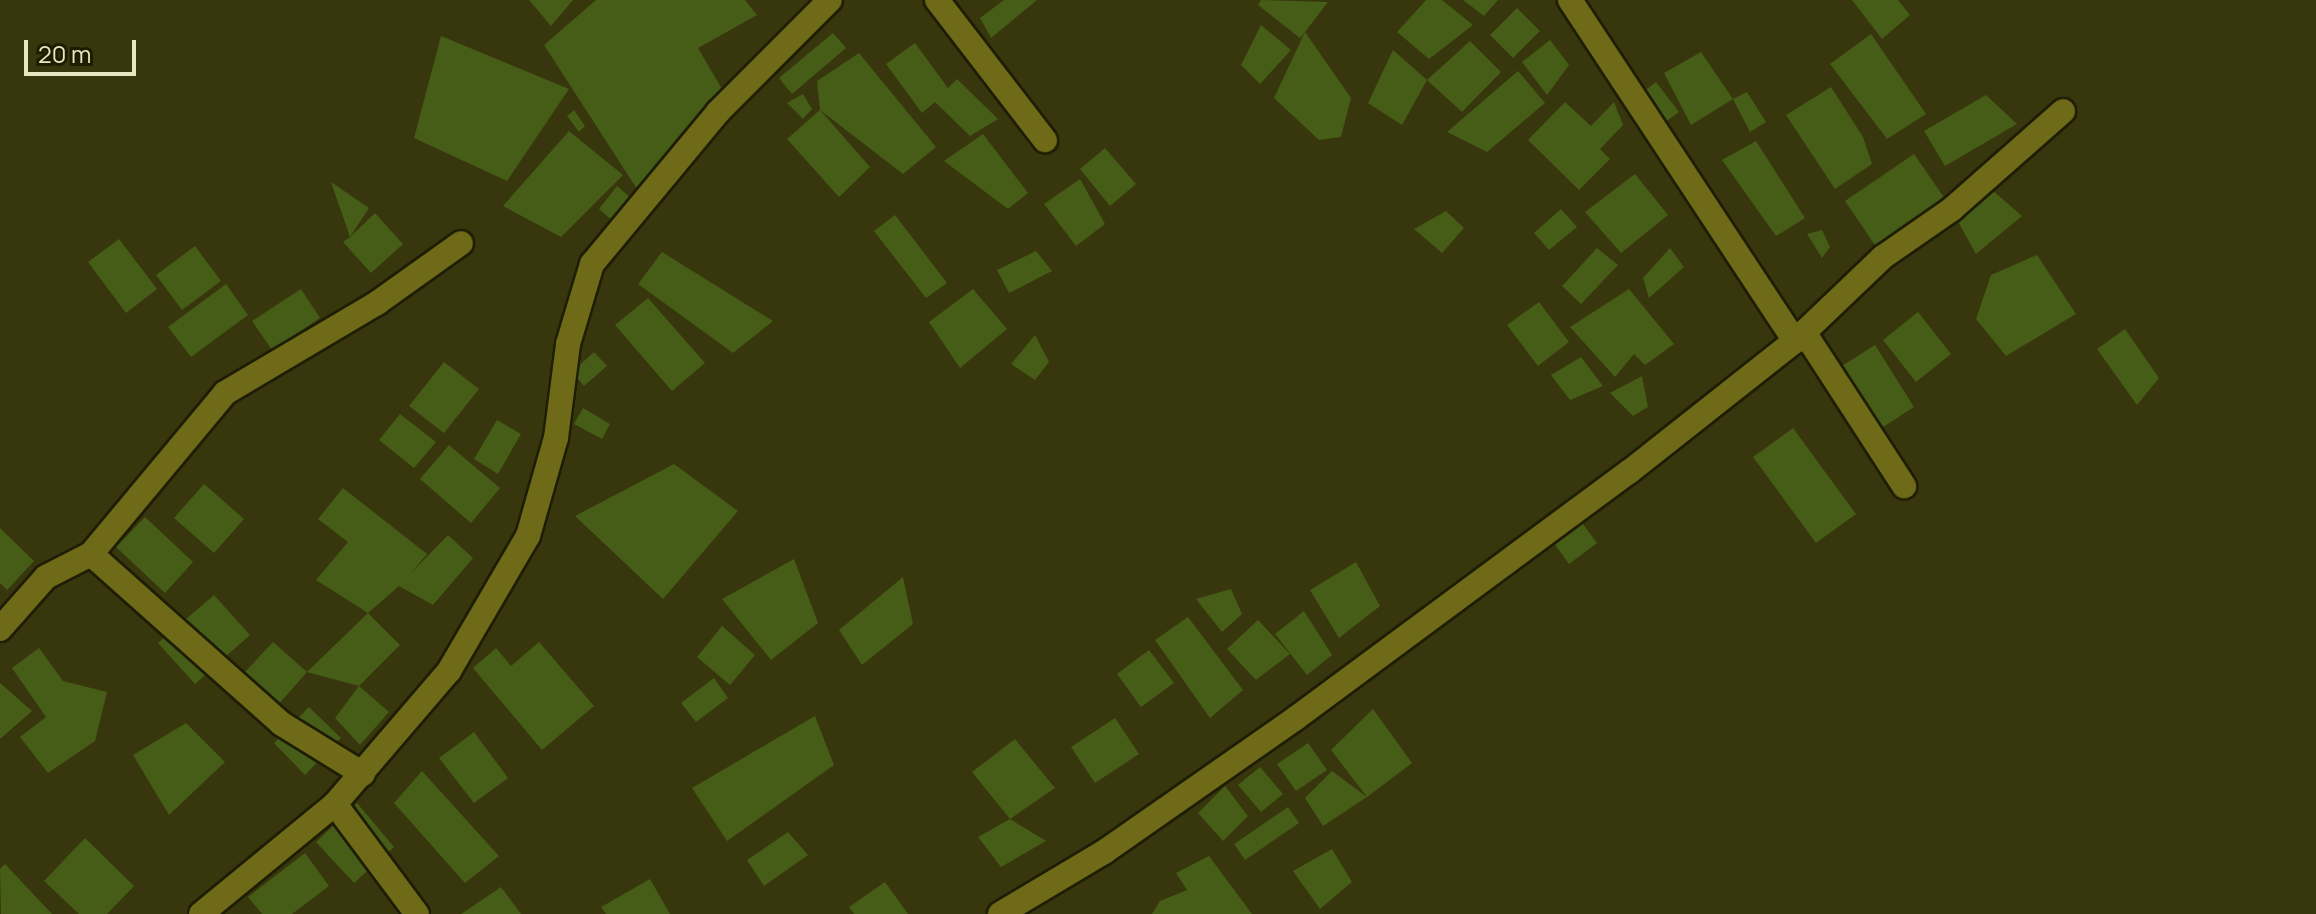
<!DOCTYPE html>
<style>
body{margin:0}
#map{position:relative;width:2316px;height:914px;overflow:hidden;background:#38360c;font-family:Manrope,sans-serif}
div>[style]{position:absolute}
[style*='--x']{left:calc(var(--x)*1px);top:calc(var(--y)*1px);width:calc(var(--w)*1px);rotate:calc(var(--a)*1deg)}
.building>*{inset:0;background:#455d17}
.roads{filter:drop-shadow(2px 0 #1e1d05) drop-shadow(-2px 0 #1e1d05) drop-shadow(0 2px #1e1d05) drop-shadow(0 -2px #1e1d05)}
.minor>*{height:24px;margin:-12px;padding:0 12px;transform-origin:12px;border-radius:12px;background:#6e6a18}
span{translate:-50% -50%;white-space:nowrap;text-align:center;line-height:1.15;-webkit-text-stroke:7px #1f1d00;paint-order:stroke}
.scale{position:absolute;left:24px;top:40px;width:112px;height:36px;box-sizing:border-box;border:4px solid #e7e6c0;border-top:0;padding-left:10px;font-size:24px;line-height:28px;white-space:nowrap;color:#e7e6c0;-webkit-text-stroke:6px #1f1d00;paint-order:stroke}
</style>
<div id="map">
<div class="building">
<i style="clip-path:polygon(529px 0,573px 0,551px 26px)"></i>
<i style="clip-path:polygon(596px 0,745px 0,757px 15px,698px 48px,729px 101px,637px 189px,544px 45px)"></i>
<i style="clip-path:polygon(1004px 0,1037px 0,991px 38px,980px 18px)"></i>
<i style="clip-path:polygon(1261px 0,1328px 2px,1305px 32px,1351px 98px,1341px 137px,1319px 140px,1274px 98px,1305px 32px,1300px 38px,1258px 5px)"></i>
<i style="clip-path:polygon(1426px 0,1442px 0,1473px 25px,1429px 59px,1397px 32px)"></i>
<i style="clip-path:polygon(1463px 0,1498px 0,1484px 16px)"></i>
<i style="clip-path:polygon(1852px 0,1898px 0,1910px 15px,1882px 39px)"></i>
<i style="clip-path:polygon(1517px 8px,1540px 31px,1513px 58px,1490px 35px)"></i>
<i style="clip-path:polygon(1261px 25px,1291px 50px,1260px 84px,1241px 65px)"></i>
<i style="clip-path:polygon(833px 33px,846px 48px,792px 94px,779px 78px)"></i>
<i style="clip-path:polygon(1871px 34px,1926px 114px,1887px 139px,1830px 64px)"></i>
<i style="clip-path:polygon(441px 36px,569px 89px,507px 181px,414px 138px)"></i>
<i style="clip-path:polygon(1550px 40px,1569px 65px,1547px 95px,1522px 62px)"></i>
<i style="clip-path:polygon(1470px 41px,1501px 72px,1462px 112px,1427px 80px)"></i>
<i style="clip-path:polygon(915px 43px,948px 88px,957px 79px,998px 119px,970px 136px,935px 102px,922px 113px,886px 64px)"></i>
<i style="clip-path:polygon(1393px 50px,1427px 80px,1402px 125px,1368px 103px)"></i>
<i style="clip-path:polygon(1701px 52px,1733px 99px,1691px 125px,1664px 73px)"></i>
<i style="clip-path:polygon(859px 53px,936px 147px,903px 174px,820px 110px,817px 81px)"></i>
<i style="clip-path:polygon(1518px 71px,1545px 103px,1487px 152px,1447px 132px)"></i>
<i style="clip-path:polygon(1656px 82px,1679px 112px,1661px 125px,1638px 96px)"></i>
<i style="clip-path:polygon(1831px 87px,1863px 137px,1872px 164px,1835px 189px,1786px 115px)"></i>
<i style="clip-path:polygon(1747px 92px,1766px 122px,1750px 132px,1733px 99px)"></i>
<i style="clip-path:polygon(803px 94px,812px 109px,803px 119px,787px 103px)"></i>
<i style="clip-path:polygon(1986px 95px,2017px 124px,1945px 166px,1924px 131px)"></i>
<i style="clip-path:polygon(1565px 102px,1591px 126px,1614px 102px,1623px 125px,1600px 149px,1610px 159px,1579px 190px,1528px 140px)"></i>
<i style="clip-path:polygon(574px 110px,585px 126px,579px 132px,567px 116px)"></i>
<i style="clip-path:polygon(820px 110px,870px 167px,839px 197px,787px 139px)"></i>
<i style="clip-path:polygon(569px 131px,623px 175px,561px 237px,503px 206px)"></i>
<i style="clip-path:polygon(983px 134px,1028px 193px,1008px 209px,944px 161px)"></i>
<i style="clip-path:polygon(1756px 141px,1805px 218px,1776px 236px,1722px 160px)"></i>
<i style="clip-path:polygon(1105px 148px,1136px 184px,1110px 206px,1080px 169px)"></i>
<i style="clip-path:polygon(1914px 154px,1952px 209px,1883px 257px,1845px 201px)"></i>
<i style="clip-path:polygon(1635px 174px,1668px 215px,1621px 253px,1585px 212px)"></i>
<i style="clip-path:polygon(1080px 179px,1105px 224px,1076px 246px,1044px 204px)"></i>
<i style="clip-path:polygon(331px 182px,369px 208px,350px 237px,375px 213px,403px 244px,371px 273px,343px 242px,350px 237px)"></i>
<i style="clip-path:polygon(617px 186px,633px 200px,615px 223px,599px 209px)"></i>
<i style="clip-path:polygon(1991px 189px,2022px 216px,1976px 254px,1955px 216px)"></i>
<i style="clip-path:polygon(1561px 209px,1577px 227px,1549px 250px,1534px 233px)"></i>
<i style="clip-path:polygon(1446px 211px,1464px 228px,1442px 253px,1414px 229px)"></i>
<i style="clip-path:polygon(895px 215px,947px 283px,926px 298px,874px 231px)"></i>
<i style="clip-path:polygon(1822px 230px,1830px 247px,1822px 258px,1807px 234px)"></i>
<i style="clip-path:polygon(119px 239px,157px 289px,126px 313px,88px 262px)"></i>
<i style="clip-path:polygon(195px 246px,221px 281px,182px 310px,156px 275px)"></i>
<i style="clip-path:polygon(1597px 248px,1618px 265px,1581px 304px,1562px 286px)"></i>
<i style="clip-path:polygon(1670px 248px,1684px 267px,1649px 298px,1643px 278px)"></i>
<i style="clip-path:polygon(1036px 251px,1052px 271px,1009px 293px,997px 270px)"></i>
<i style="clip-path:polygon(662px 252px,773px 321px,733px 353px,638px 284px)"></i>
<i style="clip-path:polygon(2037px 255px,2076px 314px,2006px 356px,1976px 319px,1991px 275px)"></i>
<i style="clip-path:polygon(226px 284px,248px 315px,191px 357px,168px 327px)"></i>
<i style="clip-path:polygon(301px 289px,320px 318px,272px 350px,252px 321px)"></i>
<i style="clip-path:polygon(973px 289px,1007px 329px,960px 368px,929px 322px)"></i>
<i style="clip-path:polygon(1629px 289px,1674px 344px,1645px 365px,1634px 354px,1615px 377px,1570px 327px)"></i>
<i style="clip-path:polygon(648px 298px,705px 363px,672px 391px,615px 325px)"></i>
<i style="clip-path:polygon(1539px 302px,1569px 342px,1538px 366px,1507px 325px)"></i>
<i style="clip-path:polygon(1918px 312px,1951px 354px,1916px 382px,1883px 340px)"></i>
<i style="clip-path:polygon(2125px 329px,2159px 378px,2137px 405px,2097px 349px)"></i>
<i style="clip-path:polygon(1035px 335px,1049px 362px,1035px 380px,1011px 364px)"></i>
<i style="clip-path:polygon(1875px 345px,1914px 407px,1877px 431px,1837px 369px)"></i>
<i style="clip-path:polygon(594px 352px,607px 366px,584px 386px,572px 372px)"></i>
<i style="clip-path:polygon(1581px 357px,1603px 386px,1570px 400px,1551px 375px)"></i>
<i style="clip-path:polygon(444px 362px,479px 389px,444px 433px,409px 406px)"></i>
<i style="clip-path:polygon(1642px 376px,1648px 407px,1633px 416px,1610px 393px)"></i>
<i style="clip-path:polygon(583px 408px,610px 424px,602px 439px,574px 424px)"></i>
<i style="clip-path:polygon(400px 414px,436px 442px,414px 468px,379px 440px)"></i>
<i style="clip-path:polygon(497px 420px,521px 434px,498px 474px,474px 459px)"></i>
<i style="clip-path:polygon(1793px 428px,1856px 514px,1816px 543px,1753px 457px)"></i>
<i style="clip-path:polygon(449px 445px,500px 488px,471px 523px,420px 479px)"></i>
<i style="clip-path:polygon(674px 464px,738px 511px,663px 599px,575px 516px)"></i>
<i style="clip-path:polygon(204px 484px,244px 519px,214px 553px,174px 518px)"></i>
<i style="clip-path:polygon(343px 488px,427px 554px,410px 574px,448px 535px,473px 558px,433px 605px,399px 586px,368px 613px,316px 580px,348px 542px,318px 519px)"></i>
<i style="clip-path:polygon(1566px 501px,1597px 543px,1569px 564px,1538px 521px)"></i>
<i style="clip-path:polygon(145px 517px,193px 562px,165px 593px,116px 547px)"></i>
<i style="clip-path:polygon(0 528px,34px 561px,7px 590px,0 583px)"></i>
<i style="clip-path:polygon(794px 559px,818px 623px,771px 660px,722px 599px)"></i>
<i style="clip-path:polygon(1356px 562px,1380px 606px,1339px 638px,1310px 590px)"></i>
<i style="clip-path:polygon(903px 577px,913px 624px,862px 665px,839px 630px)"></i>
<i style="clip-path:polygon(1231px 589px,1242px 614px,1222px 632px,1196px 599px)"></i>
<i style="clip-path:polygon(214px 595px,250px 635px,195px 684px,158px 643px)"></i>
<i style="clip-path:polygon(1304px 611px,1332px 655px,1307px 675px,1275px 634px)"></i>
<i style="clip-path:polygon(368px 613px,400px 645px,359px 686px,307px 672px)"></i>
<i style="clip-path:polygon(1188px 617px,1243px 690px,1210px 718px,1155px 640px)"></i>
<i style="clip-path:polygon(1258px 620px,1290px 654px,1256px 680px,1227px 649px)"></i>
<i style="clip-path:polygon(722px 626px,755px 655px,730px 685px,697px 657px)"></i>
<i style="clip-path:polygon(273px 642px,307px 672px,270px 714px,245px 672px)"></i>
<i style="clip-path:polygon(539px 642px,594px 706px,542px 750px,473px 668px,496px 648px,511px 666px)"></i>
<i style="clip-path:polygon(39px 648px,63px 681px,107px 692px,95px 741px,48px 773px,20px 737px,46px 717px,12px 668px)"></i>
<i style="clip-path:polygon(1149px 650px,1174px 683px,1141px 707px,1117px 674px)"></i>
<i style="clip-path:polygon(714px 678px,728px 698px,696px 722px,681px 703px)"></i>
<i style="clip-path:polygon(0 683px,32px 711px,0 739px)"></i>
<i style="clip-path:polygon(359px 686px,389px 712px,360px 745px,335px 718px)"></i>
<i style="clip-path:polygon(309px 707px,341px 738px,305px 775px,274px 743px)"></i>
<i style="clip-path:polygon(1373px 709px,1412px 763px,1367px 797px,1323px 826px,1305px 798px,1332px 771px,1367px 797px,1331px 750px)"></i>
<i style="clip-path:polygon(815px 716px,834px 765px,727px 841px,692px 788px)"></i>
<i style="clip-path:polygon(1115px 718px,1139px 754px,1095px 783px,1071px 747px)"></i>
<i style="clip-path:polygon(186px 723px,225px 762px,169px 815px,133px 755px)"></i>
<i style="clip-path:polygon(474px 732px,508px 778px,474px 803px,439px 758px)"></i>
<i style="clip-path:polygon(1015px 739px,1055px 788px,1010px 819px,972px 772px)"></i>
<i style="clip-path:polygon(1308px 743px,1327px 770px,1296px 791px,1277px 764px)"></i>
<i style="clip-path:polygon(1260px 767px,1283px 794px,1261px 812px,1238px 785px)"></i>
<i style="clip-path:polygon(422px 771px,499px 856px,465px 883px,394px 803px)"></i>
<i style="clip-path:polygon(1225px 786px,1248px 816px,1223px 841px,1198px 813px)"></i>
<i style="clip-path:polygon(357px 803px,394px 847px,354px 883px,316px 842px)"></i>
<i style="clip-path:polygon(1288px 807px,1299px 823px,1245px 860px,1234px 844px)"></i>
<i style="clip-path:polygon(1010px 819px,1046px 841px,1001px 867px,978px 837px)"></i>
<i style="clip-path:polygon(788px 832px,808px 855px,764px 886px,747px 860px)"></i>
<i style="clip-path:polygon(85px 838px,134px 886px,107px 914px,79px 914px,44px 881px)"></i>
<i style="clip-path:polygon(1332px 849px,1352px 882px,1320px 909px,1293px 871px)"></i>
<i style="clip-path:polygon(305px 853px,329px 886px,292px 914px,262px 914px,248px 897px)"></i>
<i style="clip-path:polygon(1209px 856px,1252px 914px,1152px 914px,1160px 901px,1187px 890px,1176px 873px)"></i>
<i style="clip-path:polygon(5px 864px,52px 914px,1px 914px,0 869px)"></i>
<i style="clip-path:polygon(650px 879px,670px 914px,606px 914px,601px 907px)"></i>
<i style="clip-path:polygon(885px 882px,908px 914px,854px 914px,849px 907px)"></i>
<i style="clip-path:polygon(501px 887px,521px 914px,461px 914px)"></i>
</div>
<div class="roads">
<div class="minor">
<i style="--x:937;--y:0;--w:177;--a:52.4"></i>
<i style="--x:1570;--y:0;--w:409;--a:56.6"></i>
<i style="--x:1804;--y:332;--w:184;--a:57"></i>
<i style="--x:91;--y:554;--w:209;--a:-50.2"></i>
<i style="--x:225;--y:393;--w:177;--a:-30.6"></i>
<i style="--x:377;--y:303;--w:103;--a:-35.5"></i>
<i style="--x:0;--y:629;--w:69;--a:-48.5"></i>
<i style="--x:46;--y:577;--w:51;--a:-27.1"></i>
<i style="--x:91;--y:554;--w:256;--a:41.7"></i>
<i style="--x:282;--y:724;--w:95;--a:31.7"></i>
<i style="--x:335;--y:804;--w:137;--a:53.3"></i>
<i style="--x:201;--y:914;--w:173;--a:-39.4"></i>
<i style="--x:335;--y:804;--w:175;--a:-49.4"></i>
<i style="--x:449;--y:671;--w:156;--a:-59.7"></i>
<i style="--x:528;--y:536;--w:102;--a:-74.1"></i>
<i style="--x:556;--y:438;--w:95;--a:-82.7"></i>
<i style="--x:568;--y:344;--w:84;--a:-73.3"></i>
<i style="--x:592;--y:264;--w:197;--a:-50.3"></i>
<i style="--x:718;--y:112;--w:158;--a:-45"></i>
<i style="--x:1000;--y:914;--w:121;--a:-30.8"></i>
<i style="--x:1104;--y:852;--w:234;--a:-34.9"></i>
<i style="--x:1296;--y:718;--w:414;--a:-36.5"></i>
<i style="--x:1629;--y:472;--w:211;--a:-38.3"></i>
<i style="--x:1795;--y:341;--w:122;--a:-43.7"></i>
<i style="--x:1883;--y:257;--w:84;--a:-34.8"></i>
<i style="--x:1952;--y:209;--w:148;--a:-41.4"></i>
</div>
</div>
<div class="scale">20 m</div>
</div>
